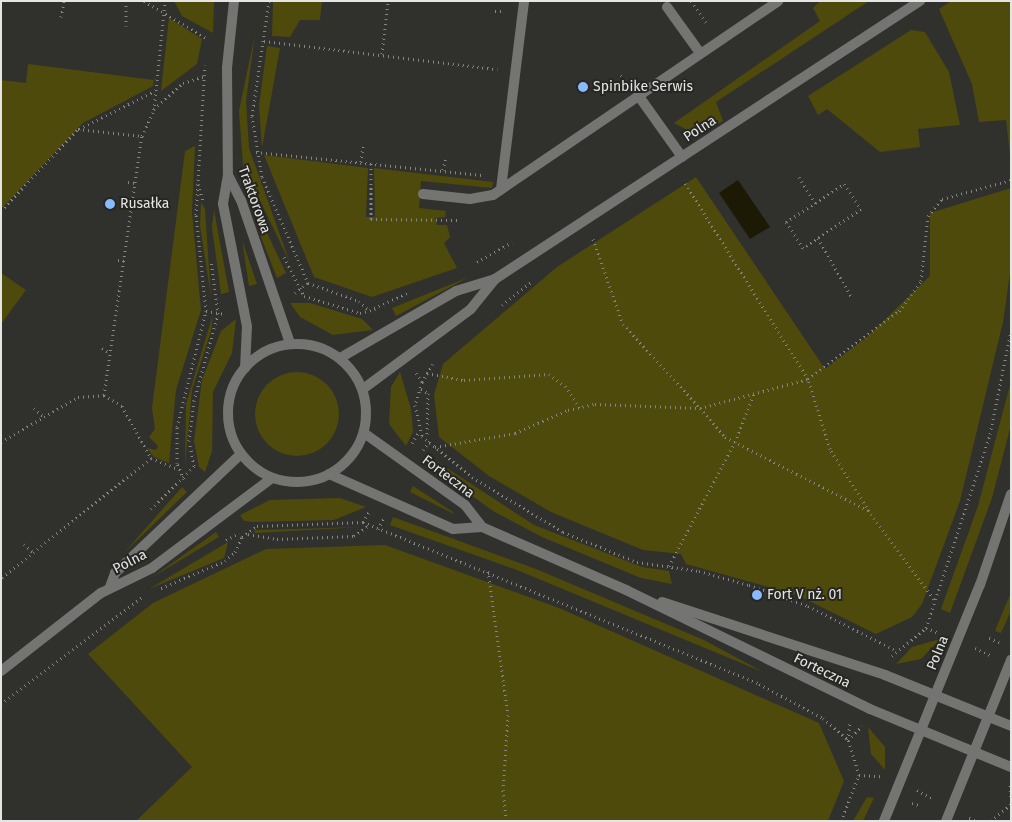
<!DOCTYPE html>
<meta charset="utf-8">
<style>
body{margin:0}
#map{position:relative;width:1012px;height:822px;overflow:hidden;background:#30302d;font-family:"Fira Sans",sans-serif}
div>[style]{position:absolute}
[style*='--x']{left:calc(var(--x)*1px);top:calc(var(--y)*1px);width:calc(var(--w)*1px);rotate:calc(var(--a)*1deg)}
.green>*{inset:0;background:#4e4a0c}
.round{border-radius:50%}
.water>*{inset:0;background:#1c1a05}
.path>*{height:3px;margin-top:-1.5px;transform-origin:0;background:repeating-linear-gradient(90deg,#858583 0 1px,transparent 0 5px)}
.minor>*{height:10px;margin:-5px;padding:0 5px;transform-origin:5px;border-radius:5px;background:#747473}
.tertiary>*{height:10px;margin:-5px;padding:0 5px;transform-origin:5px;border-radius:5px;background:#747473}
.tertiary>.ring{margin:-5px;padding:0;box-sizing:content-box;background:none;border:10px solid #747473;border-radius:50%}
.dots>*{width:14px;height:14px;translate:-50% -50%;box-sizing:border-box;border:2px solid #262623;border-radius:50%}
span{translate:-50% -50%;white-space:nowrap;text-align:center;line-height:1.15;-webkit-text-stroke:4px #262623;paint-order:stroke}
.poi-label{font-size:14px;color:#e5e5e3}
.left{translate:0 -50%;text-align:left}
.street-label{font-size:14px;color:#e5e5e3}
.frame{position:absolute;inset:0;border:2px solid #e5e5e3;pointer-events:none}
</style>
<div id="map">
<div class="green">
<i style="clip-path:polygon(174px 1px,214px 1px,213px 33px,182px 16px)"></i>
<i style="clip-path:polygon(273px 1px,322px 1px,320px 20px,300px 20px,290px 37px,272px 36px)"></i>
<i style="clip-path:polygon(820px 1px,869px 1px,716px 102px,723px 121px,710px 129px,689px 131px,674px 123px,820px 21px,813px 8px)"></i>
<i style="clip-path:polygon(951px 1px,1011px 1px,1011px 164px,1006px 120px,979px 122px,972px 84px,939px 9px)"></i>
<i style="clip-path:polygon(169px 18px,202px 39px,197px 64px,161px 91px)"></i>
<i style="clip-path:polygon(911px 30px,925px 32px,949px 72px,960px 125px,918px 129px,920px 147px,880px 152px,827px 109px,818px 115px,808px 96px)"></i>
<i style="clip-path:polygon(255px 34px,246px 101px,249px 148px,290px 263px,243px 165px,239px 111px)"></i>
<i style="clip-path:polygon(267px 46px,280px 48px,262px 148px,259px 106px)"></i>
<i style="clip-path:polygon(28px 64px,154px 80px,153px 86px,83px 123px,1px 209px,1px 80px,26px 83px)"></i>
<i style="clip-path:polygon(195px 146px,192px 212px,201px 310px,176px 390px,169px 463px,154px 457px,147px 448px,156px 450px,158px 446px,149px 437px,155px 429px,152px 408px,185px 151px)"></i>
<i style="clip-path:polygon(264px 155px,368px 168px,366px 217px,375px 217px,374px 168px,493px 182px,492px 188px,421px 181px,419px 208px,446px 211px,445px 217px,435px 218px,437px 225px,447px 225px,450px 237px,444px 243px,457px 268px,372px 297px,314px 277px)"></i>
<i style="clip-path:polygon(696px 177px,825px 369px,867px 337px,930px 276px,930px 213px,1011px 188px,1011px 266px,1003px 322px,960px 501px,922px 604px,912px 617px,876px 634px,797px 595px,686px 564px,681px 554px,643px 550px,551px 512px,489px 476px,439px 437px,434px 395px,443px 364px,557px 267px)"></i>
<i style="clip-path:polygon(249px 195px,286px 273px,277px 278px,261px 237px)"></i>
<i style="clip-path:polygon(201px 202px,205px 209px,211px 297px,200px 226px)"></i>
<i style="clip-path:polygon(214px 210px,229px 292px,221px 294px,212px 227px)"></i>
<i style="clip-path:polygon(242px 240px,257px 284px,249px 286px)"></i>
<i style="clip-path:polygon(1px 273px,26px 290px,1px 324px)"></i>
<i style="clip-path:polygon(469px 277px,396px 316px,392px 308px)"></i>
<i style="clip-path:polygon(290px 303px,310px 303px,362px 319px,373px 330px,333px 335px,300px 317px)"></i>
<i style="clip-path:polygon(213px 314px,211px 331px,192px 390px,185px 465px,186px 404px)"></i>
<i style="clip-path:polygon(236px 319px,232px 353px,213px 392px,212px 451px,205px 472px,199px 467px,194px 441px,202px 380px,221px 331px)"></i>
<i style="clip-path:polygon(400px 372px,411px 409px,413px 432px,406px 446px,389px 424px,391px 387px)"></i>
<i class="round" style="left:255px;top:372px;width:84px;height:84px"></i>
<i style="clip-path:polygon(1011px 381px,1011px 425px,992px 498px,950px 613px,941px 609px,978px 506px)"></i>
<i style="clip-path:polygon(433px 459px,534px 525px,642px 567px,669px 571px,672px 584px,641px 578px,542px 537px,493px 511px,428px 464px)"></i>
<i style="clip-path:polygon(413px 486px,453px 512px,454px 514px,410px 492px)"></i>
<i style="clip-path:polygon(182px 487px,187px 492px,124px 553px)"></i>
<i style="clip-path:polygon(340px 498px,366px 507px,334px 520px,254px 522px,244px 521px,240px 515px,270px 500px)"></i>
<i style="clip-path:polygon(393px 517px,536px 569px,704px 640px,765px 673px,517px 570px,390px 525px)"></i>
<i style="clip-path:polygon(363px 527px,256px 533px,253px 531px,258px 530px)"></i>
<i style="clip-path:polygon(216px 532px,219px 537px,151px 578px)"></i>
<i style="clip-path:polygon(228px 542px,224px 558px,149px 589px)"></i>
<i style="clip-path:polygon(385px 545px,559px 608px,819px 723px,844px 781px,828px 821px,136px 821px,192px 767px,88px 654px,153px 603px,266px 549px)"></i>
<i style="clip-path:polygon(1011px 592px,1011px 611px,1001px 633px,995px 631px)"></i>
<i style="clip-path:polygon(940px 639px,921px 659px,896px 664px,912px 647px)"></i>
<i style="clip-path:polygon(868px 727px,885px 747px,885px 770px,871px 754px)"></i>
<i style="clip-path:polygon(867px 797px,874px 798px,863px 821px,853px 821px)"></i>
</div>
<div class="water">
<i style="clip-path:polygon(738px 180px,770px 227px,750px 239px,719px 193px)"></i>
</div>
<div class="path">
<i style="--x:126;--y:1;--w:25;--a:90"></i>
<i style="--x:144;--y:1;--w:74;--a:30.7"></i>
<i style="--x:269;--y:1;--w:116;--a:98.4"></i>
<i style="--x:252;--y:116;--w:62;--a:80.7"></i>
<i style="--x:262;--y:177;--w:116;--a:66.5"></i>
<i style="--x:308;--y:283;--w:54;--a:19.4"></i>
<i style="--x:359;--y:301;--w:12;--a:42"></i>
<i style="--x:691;--y:1;--w:29;--a:55"></i>
<i style="--x:495;--y:11;--w:9;--a:0"></i>
<i style="--x:61;--y:17;--w:16;--a:-79"></i>
<i style="--x:264;--y:41;--w:235;--a:6.9"></i>
<i style="--x:382;--y:54;--w:53;--a:-83.5"></i>
<i style="--x:621;--y:75;--w:8;--a:45"></i>
<i style="--x:154;--y:109;--w:39;--a:-42"></i>
<i style="--x:183;--y:83;--w:22;--a:-18"></i>
<i style="--x:79;--y:129;--w:85;--a:-26.6"></i>
<i style="--x:256;--y:152;--w:229;--a:5.8"></i>
<i style="--x:361;--y:162;--w:16;--a:-83"></i>
<i style="--x:371;--y:163;--w:56;--a:90"></i>
<i style="--x:371;--y:219;--w:88;--a:0.7"></i>
<i style="--x:443;--y:170;--w:14;--a:-78"></i>
<i style="--x:799;--y:177;--w:31;--a:58"></i>
<i style="--x:128;--y:182;--w:7;--a:8"></i>
<i style="--x:198;--y:184;--w:17;--a:73"></i>
<i style="--x:844;--y:184;--w:30;--a:56"></i>
<i style="--x:861;--y:209;--w:70;--a:146.1"></i>
<i style="--x:803;--y:248;--w:31;--a:-123"></i>
<i style="--x:786;--y:222;--w:69;--a:-33.2"></i>
<i style="--x:1;--y:211;--w:112;--a:-46.8"></i>
<i style="--x:78;--y:129;--w:64;--a:6.2"></i>
<i style="--x:142;--y:136;--w:29;--a:-65"></i>
<i style="--x:154;--y:110;--w:110;--a:-84.2"></i>
<i style="--x:818;--y:238;--w:67;--a:60.4"></i>
<i style="--x:593;--y:239;--w:90;--a:70.6"></i>
<i style="--x:623;--y:324;--w:114;--a:47.5"></i>
<i style="--x:700;--y:408;--w:112;--a:-15"></i>
<i style="--x:808;--y:379;--w:235;--a:-122.1"></i>
<i style="--x:284;--y:257;--w:44;--a:62.9"></i>
<i style="--x:304;--y:296;--w:59;--a:16.9"></i>
<i style="--x:360;--y:313;--w:16;--a:-15"></i>
<i style="--x:118;--y:260;--w:6;--a:9"></i>
<i style="--x:477;--y:262;--w:40;--a:-29.7"></i>
<i style="--x:295;--y:293;--w:16;--a:-38"></i>
<i style="--x:502;--y:305;--w:39;--a:-38"></i>
<i style="--x:374;--y:308;--w:37;--a:-24"></i>
<i style="--x:206;--y:311;--w:19;--a:9"></i>
<i style="--x:102;--y:348;--w:9;--a:32"></i>
<i style="--x:416;--y:373;--w:11;--a:56"></i>
<i style="--x:422;--y:382;--w:24;--a:107"></i>
<i style="--x:415;--y:405;--w:32;--a:77"></i>
<i style="--x:422;--y:436;--w:65;--a:39.4"></i>
<i style="--x:472;--y:477;--w:106;--a:31.1"></i>
<i style="--x:563;--y:532;--w:80;--a:22.1"></i>
<i style="--x:637;--y:562;--w:63;--a:8.3"></i>
<i style="--x:699;--y:571;--w:52;--a:15.6"></i>
<i style="--x:749;--y:585;--w:63;--a:19.6"></i>
<i style="--x:808;--y:606;--w:97;--a:26.8"></i>
<i style="--x:427;--y:373;--w:38;--a:11"></i>
<i style="--x:464;--y:380;--w:85;--a:-4"></i>
<i style="--x:549;--y:374;--w:20;--a:37"></i>
<i style="--x:565;--y:386;--w:27;--a:56"></i>
<i style="--x:422;--y:382;--w:21;--a:-59"></i>
<i style="--x:421;--y:389;--w:8;--a:30"></i>
<i style="--x:428;--y:393;--w:44;--a:91.3"></i>
<i style="--x:104;--y:395;--w:262;--a:-81.7"></i>
<i style="--x:34;--y:408;--w:13;--a:42"></i>
<i style="--x:1;--y:442;--w:89;--a:-30.3"></i>
<i style="--x:78;--y:397;--w:26;--a:-4"></i>
<i style="--x:104;--y:395;--w:21;--a:31"></i>
<i style="--x:122;--y:406;--w:60;--a:60.9"></i>
<i style="--x:151;--y:458;--w:192;--a:141.3"></i>
<i style="--x:412;--y:443;--w:13;--a:-58"></i>
<i style="--x:435;--y:447;--w:81;--a:-9.9"></i>
<i style="--x:515;--y:433;--w:58;--a:-23.5"></i>
<i style="--x:568;--y:410;--w:28;--a:-13"></i>
<i style="--x:595;--y:404;--w:105;--a:2.2"></i>
<i style="--x:700;--y:408;--w:38;--a:49"></i>
<i style="--x:725;--y:437;--w:162;--a:27.2"></i>
<i style="--x:423;--y:450;--w:12;--a:-55"></i>
<i style="--x:151;--y:458;--w:29;--a:22"></i>
<i style="--x:184;--y:479;--w:17;--a:-114"></i>
<i style="--x:177;--y:463;--w:36;--a:-90"></i>
<i style="--x:177;--y:427;--w:120;--a:-76"></i>
<i style="--x:206;--y:311;--w:97;--a:-95.9"></i>
<i style="--x:196;--y:215;--w:150;--a:-86.6"></i>
<i style="--x:151;--y:509;--w:61;--a:-45"></i>
<i style="--x:194;--y:466;--w:25;--a:-101"></i>
<i style="--x:189;--y:441;--w:40;--a:-82.9"></i>
<i style="--x:194;--y:401;--w:90;--a:-74.6"></i>
<i style="--x:218;--y:314;--w:54;--a:-97.4"></i>
<i style="--x:363;--y:522;--w:12;--a:-59"></i>
<i style="--x:378;--y:529;--w:13;--a:-61"></i>
<i style="--x:248;--y:534;--w:29;--a:10"></i>
<i style="--x:277;--y:539;--w:77;--a:-2.2"></i>
<i style="--x:354;--y:536;--w:17;--a:-36"></i>
<i style="--x:226;--y:540;--w:15;--a:-28"></i>
<i style="--x:24;--y:544;--w:12;--a:42"></i>
<i style="--x:669;--y:566;--w:140;--a:-62"></i>
<i style="--x:735;--y:442;--w:55;--a:-68.6"></i>
<i style="--x:488;--y:571;--w:145;--a:82.1"></i>
<i style="--x:508;--y:715;--w:75;--a:93.8"></i>
<i style="--x:503;--y:790;--w:31;--a:84"></i>
<i style="--x:161;--y:588;--w:69;--a:-22.9"></i>
<i style="--x:225;--y:561;--w:13;--a:-42"></i>
<i style="--x:235;--y:552;--w:17;--a:-65"></i>
<i style="--x:242;--y:537;--w:19;--a:-36"></i>
<i style="--x:257;--y:526;--w:106;--a:-2.2"></i>
<i style="--x:363;--y:522;--w:428;--a:22.2"></i>
<i style="--x:759;--y:684;--w:72;--a:28"></i>
<i style="--x:823;--y:718;--w:33;--a:41"></i>
<i style="--x:934;--y:599;--w:109;--a:-126.5"></i>
<i style="--x:869;--y:511;--w:73;--a:-122.2"></i>
<i style="--x:830;--y:449;--w:73;--a:-107.4"></i>
<i style="--x:808;--y:379;--w:114;--a:-36.8"></i>
<i style="--x:899;--y:311;--w:37;--a:-54"></i>
<i style="--x:921;--y:281;--w:65;--a:-83.9"></i>
<i style="--x:928;--y:216;--w:22;--a:-51"></i>
<i style="--x:942;--y:199;--w:72;--a:-15.4"></i>
<i style="--x:926;--y:628;--w:14;--a:21"></i>
<i style="--x:989;--y:638;--w:13;--a:23"></i>
<i style="--x:975;--y:648;--w:19;--a:25"></i>
<i style="--x:892;--y:656;--w:44;--a:-39.5"></i>
<i style="--x:926;--y:628;--w:204;--a:-71.7"></i>
<i style="--x:990;--y:434;--w:105;--a:-78.5"></i>
<i style="--x:1;--y:704;--w:179;--a:-37.1"></i>
<i style="--x:848;--y:740;--w:20;--a:-45"></i>
<i style="--x:859;--y:775;--w:22;--a:3"></i>
<i style="--x:1010;--y:785;--w:15;--a:86"></i>
<i style="--x:917;--y:790;--w:18;--a:29"></i>
<i style="--x:912;--y:803;--w:9;--a:18"></i>
<i style="--x:969;--y:818;--w:8;--a:23"></i>
<i style="--x:841;--y:821;--w:49;--a:-68.6"></i>
<i style="--x:859;--y:775;--w:37;--a:-107"></i>
<i style="--x:848;--y:740;--w:18;--a:-84"></i>
<i style="--x:991;--y:821;--w:26;--a:-40"></i>
</div>
<div class="minor">
<i style="--x:667;--y:7;--w:57;--a:54.3"></i>
<i style="--x:638;--y:95;--w:76;--a:54.6"></i>
<i style="--x:501;--y:189;--w:189;--a:-83"></i>
<i style="--x:423;--y:194;--w:47;--a:6.1"></i>
<i style="--x:470;--y:199;--w:23;--a:-10"></i>
<i style="--x:493;--y:195;--w:345;--a:-34.2"></i>
<i style="--x:495;--y:279;--w:508;--a:-33.19"></i>
<i style="--x:340;--y:358;--w:134;--a:-30"></i>
<i style="--x:456;--y:291;--w:41;--a:-17.1"></i>
<i style="--x:495;--y:279;--w:38;--a:129"></i>
<i style="--x:471;--y:309;--w:134;--a:143.5"></i>
<i style="--x:364;--y:433;--w:124;--a:35.5"></i>
<i style="--x:465;--y:505;--w:28;--a:52"></i>
<i style="--x:482;--y:527;--w:157;--a:23.6"></i>
<i style="--x:626;--y:590;--w:271;--a:26"></i>
<i style="--x:870;--y:709;--w:152;--a:22.4"></i>
<i style="--x:329;--y:474;--w:136;--a:23.9"></i>
<i style="--x:453;--y:529;--w:29;--a:-4"></i>
<i style="--x:662;--y:602;--w:235;--a:18.1"></i>
<i style="--x:885;--y:675;--w:136;--a:22"></i>
</div>
<div class="tertiary">
<i style="--x:234;--y:1;--w:67;--a:96"></i>
<i style="--x:227;--y:68;--w:107;--a:89.5"></i>
<i style="--x:228;--y:175;--w:28;--a:63"></i>
<i style="--x:241;--y:200;--w:151;--a:71.1"></i>
<i style="--x:228;--y:175;--w:29;--a:100"></i>
<i style="--x:223;--y:204;--w:124;--a:78.9"></i>
<i style="--x:247;--y:326;--w:42;--a:92.7"></i>
<i class="ring" style="left:228px;top:344px;width:128px;height:128px"></i>
<i style="--x:110;--y:587;--w:15;--a:-70"></i>
<i style="--x:115;--y:573;--w:173;--a:-43.4"></i>
<i style="--x:1;--y:671;--w:127;--a:-38"></i>
<i style="--x:101;--y:593;--w:57;--a:-26.1"></i>
<i style="--x:152;--y:568;--w:150;--a:-36.9"></i>
<i style="--x:884;--y:821;--w:255;--a:-67.9"></i>
<i style="--x:980;--y:585;--w:96;--a:-71.2"></i>
<i style="--x:946;--y:821;--w:174;--a:-68"></i>
</div>
<div class="dots">
<i style="left:583px;top:87px;background:#87bbfc"></i>
<i style="left:110px;top:204px;background:#87bbfc"></i>
<i style="left:757px;top:595px;background:#87bbfc"></i>
</div>
<div class="poi-label">
<span class="left" style="left:593px;top:87px">Spinbike Serwis</span>
<span class="left" style="left:120px;top:204px">Rusałka</span>
<span class="left" style="left:767px;top:595px">Fort V nż. 01</span>
</div>
<div class="street-label">
<span style="left:700px;top:129px;rotate:-33deg">Polna</span>
<span style="left:254px;top:200px;rotate:70deg">Traktorowa</span>
<span style="left:448px;top:477px;rotate:37deg">Forteczna</span>
<span style="left:130px;top:562px;rotate:-27deg">Polna</span>
<span style="left:938px;top:653px;rotate:-68deg">Polna</span>
<span style="left:822px;top:671px;rotate:26deg">Forteczna</span>
</div>
<div class="frame"></div>
</div>
